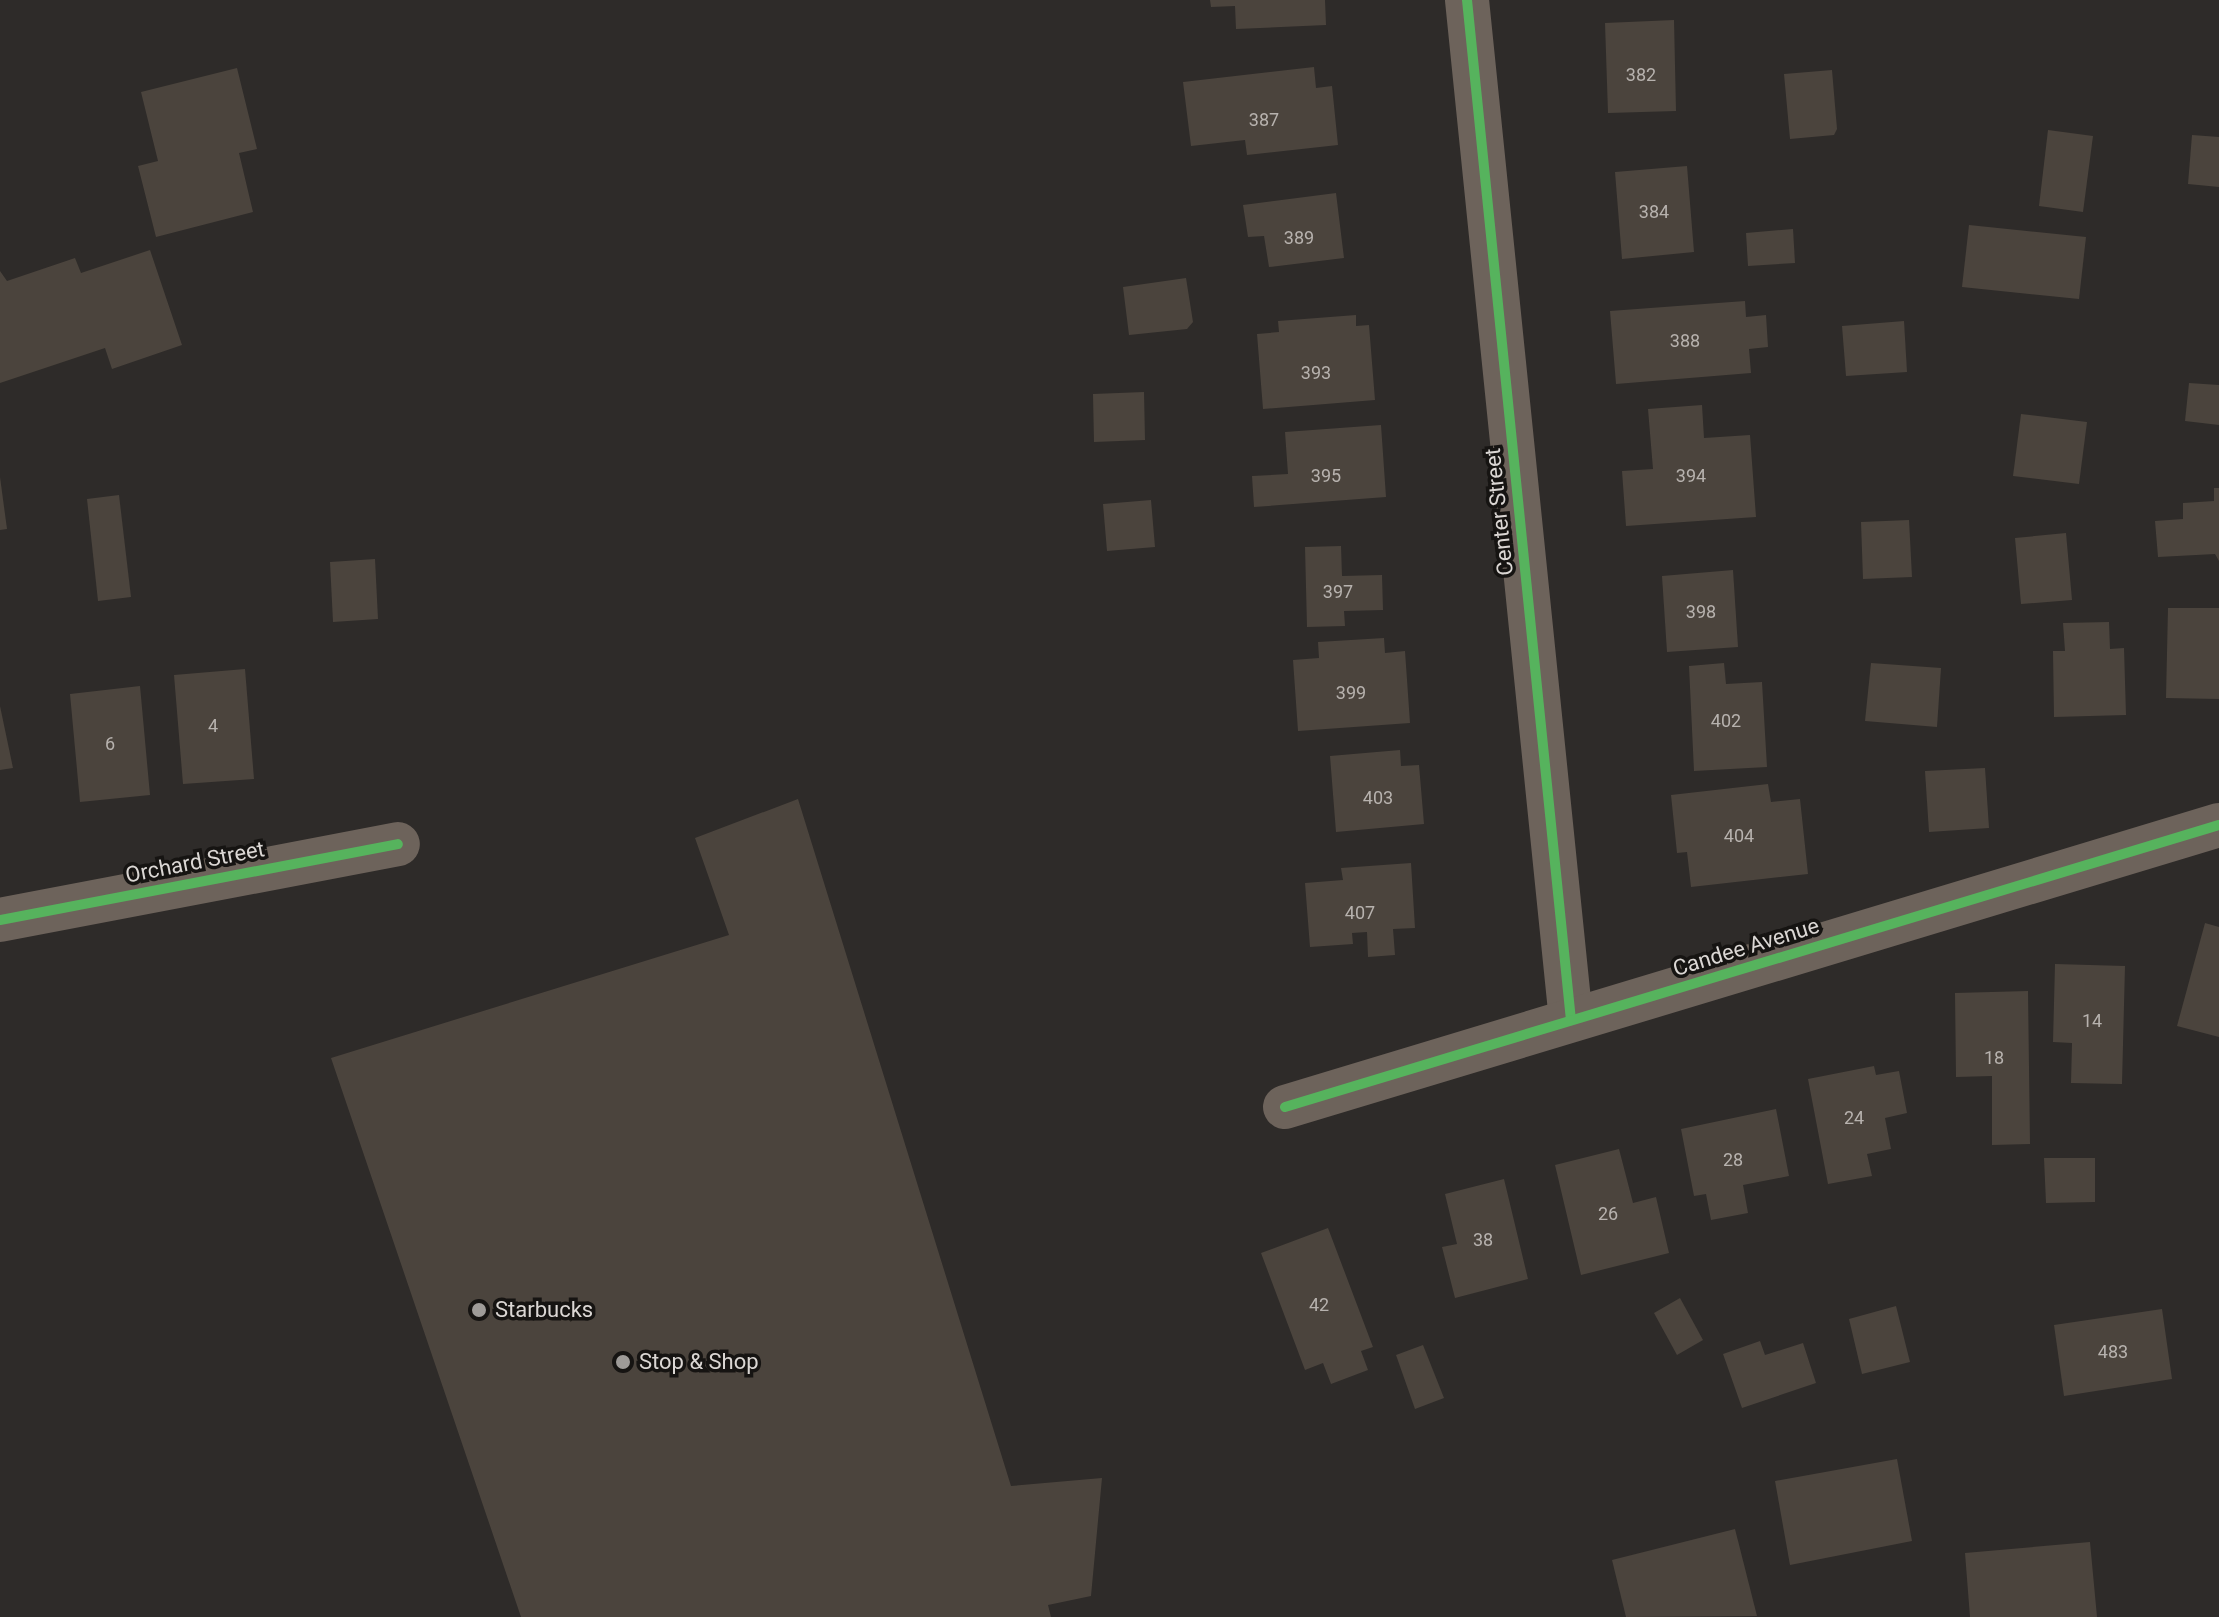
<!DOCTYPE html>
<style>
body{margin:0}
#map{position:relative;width:2219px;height:1617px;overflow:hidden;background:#2e2b29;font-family:Roboto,sans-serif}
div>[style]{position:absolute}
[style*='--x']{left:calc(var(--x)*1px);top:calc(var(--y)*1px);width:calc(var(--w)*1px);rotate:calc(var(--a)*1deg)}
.building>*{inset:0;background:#4b443d}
.minor>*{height:44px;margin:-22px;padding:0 22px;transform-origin:22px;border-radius:22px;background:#6d635b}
.cycleway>*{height:10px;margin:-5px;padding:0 5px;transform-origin:5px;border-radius:5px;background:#56b35d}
.dots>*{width:22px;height:22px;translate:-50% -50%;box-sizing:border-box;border:4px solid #161412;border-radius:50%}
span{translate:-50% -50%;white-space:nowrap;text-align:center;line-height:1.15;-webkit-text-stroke:7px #161412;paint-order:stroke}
.number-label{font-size:18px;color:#b7b2ae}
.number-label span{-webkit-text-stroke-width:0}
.street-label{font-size:22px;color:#dbd7d4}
.poi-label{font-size:22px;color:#dbd7d4}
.left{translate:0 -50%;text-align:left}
</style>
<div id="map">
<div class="building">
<i style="clip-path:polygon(1210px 0,1325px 0,1326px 25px,1236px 29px,1235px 6px,1211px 7px)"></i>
<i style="clip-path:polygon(1674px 20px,1676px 111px,1608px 113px,1605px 23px)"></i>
<i style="clip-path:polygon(1314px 67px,1316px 88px,1332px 86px,1338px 145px,1247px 155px,1245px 140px,1191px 146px,1183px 82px)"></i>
<i style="clip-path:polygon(237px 68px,257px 149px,239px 153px,253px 212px,156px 237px,138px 166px,158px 161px,141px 92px)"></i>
<i style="clip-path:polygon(1832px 70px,1837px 129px,1834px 135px,1790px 139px,1784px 74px)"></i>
<i style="clip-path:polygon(2048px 130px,2093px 136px,2083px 212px,2039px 206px)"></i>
<i style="clip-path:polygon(2192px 135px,2219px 137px,2219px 187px,2188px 184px)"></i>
<i style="clip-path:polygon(1687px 166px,1694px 252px,1622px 259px,1615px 172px)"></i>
<i style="clip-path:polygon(1336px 193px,1344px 258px,1269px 267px,1264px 236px,1248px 237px,1243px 205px)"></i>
<i style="clip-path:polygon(1969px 225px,2086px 237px,2079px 299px,1962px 287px)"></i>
<i style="clip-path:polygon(1793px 229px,1795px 263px,1748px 266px,1746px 233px)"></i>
<i style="clip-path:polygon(150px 250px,182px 345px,112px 369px,105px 348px,0 383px,0 271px,7px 281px,75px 258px,81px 273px)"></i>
<i style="clip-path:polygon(1186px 278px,1193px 322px,1187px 329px,1129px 335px,1123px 287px)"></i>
<i style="clip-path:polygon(1745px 301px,1746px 317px,1766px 315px,1768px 347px,1749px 349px,1751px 373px,1616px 384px,1610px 311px)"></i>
<i style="clip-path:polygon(1356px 315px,1356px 326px,1369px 325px,1375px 400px,1263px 409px,1257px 334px,1279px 332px,1278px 321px)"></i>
<i style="clip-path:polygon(1904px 321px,1907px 372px,1846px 376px,1842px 326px)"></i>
<i style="clip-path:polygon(2189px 383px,2219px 385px,2219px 425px,2185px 421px)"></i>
<i style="clip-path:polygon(1144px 392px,1145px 440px,1094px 442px,1093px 394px)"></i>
<i style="clip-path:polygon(1702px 405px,1704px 438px,1750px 435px,1756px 517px,1626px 526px,1622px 471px,1653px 469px,1648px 409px)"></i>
<i style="clip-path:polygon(2021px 414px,2087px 422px,2079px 484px,2013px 476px)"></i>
<i style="clip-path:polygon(1381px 425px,1386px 497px,1254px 507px,1252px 476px,1288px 474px,1285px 432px)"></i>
<i style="clip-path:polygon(0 477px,7px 529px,0 530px)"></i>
<i style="clip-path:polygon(2214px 488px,2219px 488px,2219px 561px,2215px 554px,2158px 557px,2155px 521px,2183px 519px,2183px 503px,2214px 501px)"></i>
<i style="clip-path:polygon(119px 495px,131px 597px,98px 601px,87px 499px)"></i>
<i style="clip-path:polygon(1151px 500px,1155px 547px,1107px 551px,1103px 504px)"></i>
<i style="clip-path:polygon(1909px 520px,1912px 577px,1863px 579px,1861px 522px)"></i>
<i style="clip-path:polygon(2066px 533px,2072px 600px,2021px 604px,2015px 538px)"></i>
<i style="clip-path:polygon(1341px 546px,1342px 576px,1382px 575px,1383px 610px,1344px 611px,1345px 626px,1307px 627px,1305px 547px)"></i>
<i style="clip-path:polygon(375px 559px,378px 619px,333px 622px,330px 562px)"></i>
<i style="clip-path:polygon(1733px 570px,1738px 647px,1667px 652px,1662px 576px)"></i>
<i style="clip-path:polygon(2168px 608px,2219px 608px,2219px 699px,2166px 698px)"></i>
<i style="clip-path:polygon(2109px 622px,2110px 649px,2124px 648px,2126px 715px,2054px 717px,2053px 651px,2065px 651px,2063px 623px)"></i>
<i style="clip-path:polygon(1384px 638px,1385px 653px,1405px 651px,1410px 723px,1298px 731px,1293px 660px,1319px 658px,1318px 642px)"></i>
<i style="clip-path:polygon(1724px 663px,1726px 684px,1762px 682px,1767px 767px,1694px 771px,1689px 666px)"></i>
<i style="clip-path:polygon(1871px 663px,1941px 668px,1937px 727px,1865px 721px)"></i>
<i style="clip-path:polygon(245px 669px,254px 779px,183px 784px,174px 675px)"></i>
<i style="clip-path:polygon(140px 686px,150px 795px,80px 802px,70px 694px)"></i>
<i style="clip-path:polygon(0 706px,13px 768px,0 770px)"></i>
<i style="clip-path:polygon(1400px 750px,1401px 766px,1419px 765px,1424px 824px,1336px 832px,1330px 756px)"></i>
<i style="clip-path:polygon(1985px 768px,1989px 828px,1929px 832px,1925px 771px)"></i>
<i style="clip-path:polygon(1768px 784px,1771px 802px,1800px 799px,1808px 874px,1691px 887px,1687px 852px,1677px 853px,1671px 795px)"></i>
<i style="clip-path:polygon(798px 799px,1011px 1486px,1102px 1478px,1091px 1596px,1048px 1605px,1051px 1617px,521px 1617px,331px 1058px,729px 935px,695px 838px)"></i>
<i style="clip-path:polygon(1411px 863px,1415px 928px,1393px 929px,1395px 955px,1368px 957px,1367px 932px,1352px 933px,1353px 944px,1310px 947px,1305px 883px,1343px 880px,1341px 868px)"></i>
<i style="clip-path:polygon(2205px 923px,2219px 927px,2219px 1037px,2177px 1026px)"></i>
<i style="clip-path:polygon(2055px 964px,2125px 966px,2122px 1084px,2071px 1083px,2072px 1043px,2053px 1042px)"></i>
<i style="clip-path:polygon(2028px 991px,2030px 1144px,1992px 1145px,1992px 1076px,1956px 1077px,1955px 993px)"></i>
<i style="clip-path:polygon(1874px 1066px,1876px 1075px,1899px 1071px,1907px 1113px,1885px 1118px,1891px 1149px,1867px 1154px,1872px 1176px,1828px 1184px,1808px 1079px)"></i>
<i style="clip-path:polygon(1776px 1109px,1789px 1176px,1743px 1185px,1748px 1213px,1711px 1220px,1706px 1194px,1694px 1196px,1681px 1129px)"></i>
<i style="clip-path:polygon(1619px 1149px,1633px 1203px,1656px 1197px,1669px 1253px,1581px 1275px,1555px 1165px)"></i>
<i style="clip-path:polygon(2044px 1158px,2095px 1158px,2095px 1202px,2046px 1203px)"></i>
<i style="clip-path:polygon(1504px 1179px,1528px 1279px,1455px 1298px,1442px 1247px,1457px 1244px,1445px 1194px)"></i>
<i style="clip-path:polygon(1328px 1228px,1373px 1347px,1361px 1351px,1368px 1370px,1331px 1384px,1323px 1363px,1305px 1370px,1261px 1253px)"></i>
<i style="clip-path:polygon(1680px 1298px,1703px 1340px,1677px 1355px,1654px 1313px)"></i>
<i style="clip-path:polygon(1896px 1306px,1910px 1362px,1862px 1374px,1849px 1319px)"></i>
<i style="clip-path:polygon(2162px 1309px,2172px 1379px,2064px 1396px,2054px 1325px)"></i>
<i style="clip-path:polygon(1760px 1341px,1765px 1355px,1803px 1343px,1816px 1383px,1742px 1408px,1723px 1354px)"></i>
<i style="clip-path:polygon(1423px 1345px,1444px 1398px,1415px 1409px,1396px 1355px)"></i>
<i style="clip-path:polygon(1897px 1459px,1912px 1541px,1790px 1565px,1775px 1481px)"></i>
<i style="clip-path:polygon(1735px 1529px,1757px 1616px,1626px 1617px,1612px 1560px)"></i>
<i style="clip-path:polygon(2090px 1542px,2097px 1617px,1970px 1617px,1965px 1553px)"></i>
</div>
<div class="minor">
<i style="--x:1467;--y:0;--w:1025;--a:84.18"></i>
<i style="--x:0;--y:920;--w:405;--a:-10.8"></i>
<i style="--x:1285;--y:1107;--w:976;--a:-16.8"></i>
</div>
<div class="cycleway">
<i style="--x:1467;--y:0;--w:1025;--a:84.18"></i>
<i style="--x:0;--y:920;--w:405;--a:-10.8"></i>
<i style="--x:1285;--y:1107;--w:976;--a:-16.8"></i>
</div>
<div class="dots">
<i style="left:479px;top:1310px;background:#9e9b98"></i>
<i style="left:623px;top:1362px;background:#9e9b98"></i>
</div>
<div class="number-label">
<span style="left:1641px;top:75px">382</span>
<span style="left:1264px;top:120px">387</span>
<span style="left:1654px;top:212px">384</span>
<span style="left:1299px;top:238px">389</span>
<span style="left:1685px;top:341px">388</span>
<span style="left:1316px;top:373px">393</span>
<span style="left:1326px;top:476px">395</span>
<span style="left:1691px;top:476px">394</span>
<span style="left:1338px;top:592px">397</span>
<span style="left:1701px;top:612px">398</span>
<span style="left:1351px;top:693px">399</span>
<span style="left:1726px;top:721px">402</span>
<span style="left:213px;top:726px">4</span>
<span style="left:110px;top:744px">6</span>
<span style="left:1378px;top:798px">403</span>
<span style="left:1739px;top:836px">404</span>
<span style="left:1360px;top:913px">407</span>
<span style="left:2092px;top:1021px">14</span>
<span style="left:1994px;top:1058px">18</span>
<span style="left:1854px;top:1118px">24</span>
<span style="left:1733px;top:1160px">28</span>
<span style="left:1608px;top:1214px">26</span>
<span style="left:1483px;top:1240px">38</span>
<span style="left:1319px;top:1305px">42</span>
<span style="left:2113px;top:1352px">483</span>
</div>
<div class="street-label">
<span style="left:1499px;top:512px;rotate:-96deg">Center Street</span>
<span style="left:195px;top:862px;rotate:-11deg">Orchard Street</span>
<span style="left:1746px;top:947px;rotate:-17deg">Candee Avenue</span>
</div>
<div class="poi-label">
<span class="left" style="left:495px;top:1310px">Starbucks</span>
<span class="left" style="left:639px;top:1362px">Stop &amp; Shop</span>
</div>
</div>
